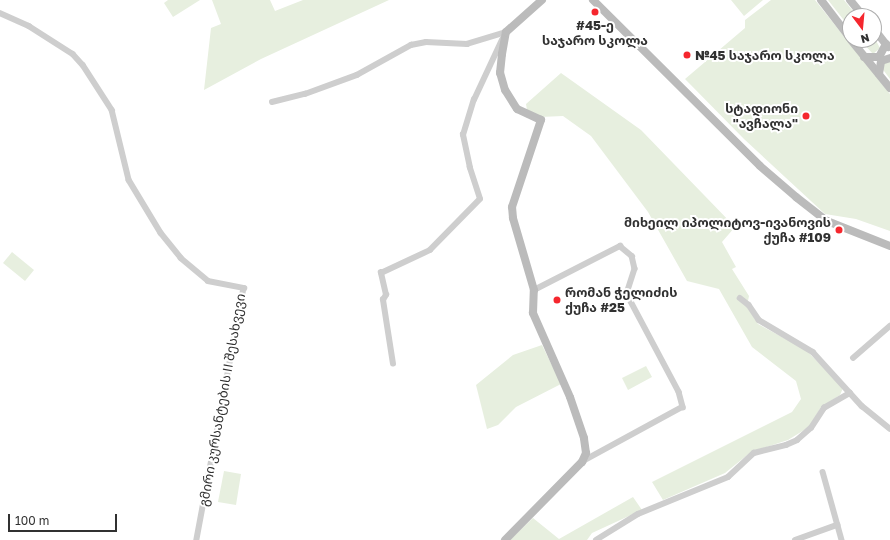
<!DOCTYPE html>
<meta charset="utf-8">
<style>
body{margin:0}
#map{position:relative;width:890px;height:540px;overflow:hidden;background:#fff;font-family:"Golos Text","Noto Sans Georgian",sans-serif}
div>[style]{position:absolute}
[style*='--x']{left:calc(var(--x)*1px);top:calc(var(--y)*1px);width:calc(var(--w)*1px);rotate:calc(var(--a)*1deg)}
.green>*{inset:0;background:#e7efdf}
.street>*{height:5.5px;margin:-2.75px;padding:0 2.75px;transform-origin:2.75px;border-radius:2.75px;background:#cecece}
.secondary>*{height:8px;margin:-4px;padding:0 4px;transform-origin:4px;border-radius:4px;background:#bbb}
.dots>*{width:11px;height:11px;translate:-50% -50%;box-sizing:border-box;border:2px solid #fff;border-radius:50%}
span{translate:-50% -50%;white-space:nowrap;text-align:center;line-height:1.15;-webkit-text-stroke:4px #fff;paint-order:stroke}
.poi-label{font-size:13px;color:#313131;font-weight:700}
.left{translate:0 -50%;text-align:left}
.right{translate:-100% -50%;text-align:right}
.street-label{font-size:13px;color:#313131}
.north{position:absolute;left:842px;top:8px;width:40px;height:40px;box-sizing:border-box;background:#fff;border:1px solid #adadad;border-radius:50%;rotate:164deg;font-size:11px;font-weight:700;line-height:16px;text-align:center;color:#313131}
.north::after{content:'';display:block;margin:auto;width:14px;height:18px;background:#f5272e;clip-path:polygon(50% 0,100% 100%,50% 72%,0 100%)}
.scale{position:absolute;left:8px;top:514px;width:109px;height:18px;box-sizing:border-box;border:2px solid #313131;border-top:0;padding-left:5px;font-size:12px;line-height:14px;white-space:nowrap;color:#313131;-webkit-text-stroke:3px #fff;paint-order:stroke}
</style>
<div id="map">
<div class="green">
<i style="clip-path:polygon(168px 0,200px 0,173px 17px,164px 3px)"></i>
<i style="clip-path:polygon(212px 0,270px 0,275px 11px,303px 0,389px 0,261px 59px,204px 90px,211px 28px,221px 24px)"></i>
<i style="clip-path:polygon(731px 0,763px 0,744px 16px)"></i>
<i style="clip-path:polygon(771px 0,815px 0,890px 94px,890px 231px,856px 219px,825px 214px,744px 139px,685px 79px,745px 28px,745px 20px)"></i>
<i style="clip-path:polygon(828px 0,844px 0,857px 16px,850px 16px,850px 28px)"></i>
<i style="clip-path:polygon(874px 37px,880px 48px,873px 54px,860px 40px,874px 40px)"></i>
<i style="clip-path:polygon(888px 59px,890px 59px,890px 79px,881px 67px)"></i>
<i style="clip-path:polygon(561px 73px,641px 130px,735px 227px,722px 242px,736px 267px,732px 269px,749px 296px,747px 306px,758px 324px,806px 350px,843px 388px,840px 395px,821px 407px,809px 427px,788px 440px,751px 452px,725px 473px,663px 500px,652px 482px,792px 412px,801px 399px,796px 381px,752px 347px,719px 289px,687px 281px,648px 212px,591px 136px,563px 116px,540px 117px,527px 110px,526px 104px)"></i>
<i style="clip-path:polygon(12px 252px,34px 270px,25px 281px,3px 263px)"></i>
<i style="clip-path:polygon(542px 345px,561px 384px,516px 407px,498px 425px,487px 429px,476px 385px,513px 355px)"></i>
<i style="clip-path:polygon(646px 366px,652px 377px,628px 390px,622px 378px)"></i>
<i style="clip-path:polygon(224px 471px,241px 474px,236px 505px,218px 502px)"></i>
<i style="clip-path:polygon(633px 497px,642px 510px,592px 533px,587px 540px,510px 540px,533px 518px,559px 539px)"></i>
</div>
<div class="street">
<i style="--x:0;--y:13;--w:32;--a:24"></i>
<i style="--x:29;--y:26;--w:52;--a:32.5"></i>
<i style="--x:73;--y:54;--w:15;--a:48"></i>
<i style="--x:83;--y:65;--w:54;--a:57.2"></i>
<i style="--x:112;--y:110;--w:72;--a:76.3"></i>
<i style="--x:129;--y:180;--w:62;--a:58.9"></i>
<i style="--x:161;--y:233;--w:32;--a:51"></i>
<i style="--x:181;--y:258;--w:35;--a:40"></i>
<i style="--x:208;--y:281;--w:37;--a:11"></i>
<i style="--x:244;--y:288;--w:256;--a:100.6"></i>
<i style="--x:272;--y:102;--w:34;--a:-14"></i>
<i style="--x:305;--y:94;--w:55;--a:-20.1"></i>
<i style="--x:357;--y:75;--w:62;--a:-29.1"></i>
<i style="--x:411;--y:45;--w:15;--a:-11"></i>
<i style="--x:426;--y:42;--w:41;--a:2.8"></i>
<i style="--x:467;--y:44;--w:41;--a:-17.1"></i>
<i style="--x:534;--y:290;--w:97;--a:-27.1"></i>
<i style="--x:620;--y:246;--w:16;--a:40"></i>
<i style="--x:632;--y:256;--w:13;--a:77"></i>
<i style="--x:635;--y:269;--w:26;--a:108"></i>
<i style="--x:627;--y:294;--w:111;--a:62"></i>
<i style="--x:679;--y:392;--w:16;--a:75"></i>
<i style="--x:683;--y:407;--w:115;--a:151.4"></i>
<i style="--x:740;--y:298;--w:11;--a:38"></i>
<i style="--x:749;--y:305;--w:18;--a:56"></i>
<i style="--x:759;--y:320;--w:63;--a:30.7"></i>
<i style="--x:813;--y:352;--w:73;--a:47.8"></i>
<i style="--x:862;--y:406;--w:36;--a:39"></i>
<i style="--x:853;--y:358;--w:49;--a:-40.9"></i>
<i style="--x:393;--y:364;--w:65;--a:-98.9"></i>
<i style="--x:383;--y:300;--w:6;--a:-59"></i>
<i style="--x:386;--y:295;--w:23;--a:-103"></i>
<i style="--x:381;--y:273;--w:54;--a:-25.1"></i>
<i style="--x:430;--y:250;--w:71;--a:-45.6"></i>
<i style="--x:480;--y:199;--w:33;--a:-108"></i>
<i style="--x:470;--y:168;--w:34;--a:-102"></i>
<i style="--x:463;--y:135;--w:37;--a:-73"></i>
<i style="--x:474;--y:100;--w:66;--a:-65"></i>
<i style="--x:823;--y:472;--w:71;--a:74.4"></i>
<i style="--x:596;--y:540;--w:49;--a:-31.8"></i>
<i style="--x:638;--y:514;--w:97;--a:-22.3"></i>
<i style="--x:728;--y:477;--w:35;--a:-43"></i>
<i style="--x:754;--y:453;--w:33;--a:-14"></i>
<i style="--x:786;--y:445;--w:12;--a:-24"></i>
<i style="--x:797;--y:440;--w:18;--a:-41"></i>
<i style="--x:811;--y:428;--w:24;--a:-57"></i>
<i style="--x:824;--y:408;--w:30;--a:-30"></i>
<i style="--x:795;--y:540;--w:45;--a:-19.7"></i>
</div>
<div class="secondary">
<i style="--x:593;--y:0;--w:235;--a:44.8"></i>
<i style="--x:760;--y:166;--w:48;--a:40.7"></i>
<i style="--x:796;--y:197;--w:39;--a:38"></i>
<i style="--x:827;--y:221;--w:68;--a:21.6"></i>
<i style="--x:821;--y:0;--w:48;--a:52.7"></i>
<i style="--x:850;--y:0;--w:21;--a:51"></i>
<i style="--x:874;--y:29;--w:23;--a:52"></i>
<i style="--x:851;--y:40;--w:62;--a:50.9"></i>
<i style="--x:864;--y:57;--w:15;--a:0"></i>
<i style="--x:879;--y:57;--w:15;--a:-62"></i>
<i style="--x:879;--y:74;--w:13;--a:-81"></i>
<i style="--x:881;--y:61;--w:9;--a:-18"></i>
<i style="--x:505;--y:540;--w:110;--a:-45.4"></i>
<i style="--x:582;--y:462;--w:10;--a:-66"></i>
<i style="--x:586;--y:453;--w:15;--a:-98"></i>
<i style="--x:584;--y:438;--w:43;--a:-108.9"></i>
<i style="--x:570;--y:397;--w:92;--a:-113.8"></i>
<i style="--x:533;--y:313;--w:23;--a:-88"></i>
<i style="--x:534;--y:290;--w:75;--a:-106.3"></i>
<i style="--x:513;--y:218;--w:11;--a:-95"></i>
<i style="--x:512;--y:207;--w:92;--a:-71.6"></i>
<i style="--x:541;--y:120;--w:26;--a:-155"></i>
<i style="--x:517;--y:109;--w:22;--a:-122"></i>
<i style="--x:505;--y:90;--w:18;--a:-106"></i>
<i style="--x:500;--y:73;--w:19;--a:-84"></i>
<i style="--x:502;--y:54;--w:22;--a:-80"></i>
<i style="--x:506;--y:32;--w:48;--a:-41.6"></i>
</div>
<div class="dots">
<i style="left:595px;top:12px;background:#f5272e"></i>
<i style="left:687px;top:55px;background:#f5272e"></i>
<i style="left:806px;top:116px;background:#f5272e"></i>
<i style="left:839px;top:230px;background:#f5272e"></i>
<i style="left:557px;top:300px;background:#f5272e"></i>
</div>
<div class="poi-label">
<span style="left:595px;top:33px">#45-ე<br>საჯარო სკოლა</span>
<span class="left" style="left:695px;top:55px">№45 საჯარო სკოლა</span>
<span class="right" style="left:798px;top:116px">სტადიონი<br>"ავჩალა"</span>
<span class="right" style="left:831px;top:230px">მიხეილ იპოლიტოვ-ივანოვის<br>ქუჩა #109</span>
<span class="left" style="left:565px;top:300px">რომან ჭელიძის<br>ქუჩა #25</span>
</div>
<div class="street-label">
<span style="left:222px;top:400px;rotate:-80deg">გმირი კურსანტების II შესახვევი</span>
</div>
<div class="north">N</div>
<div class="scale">100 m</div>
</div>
